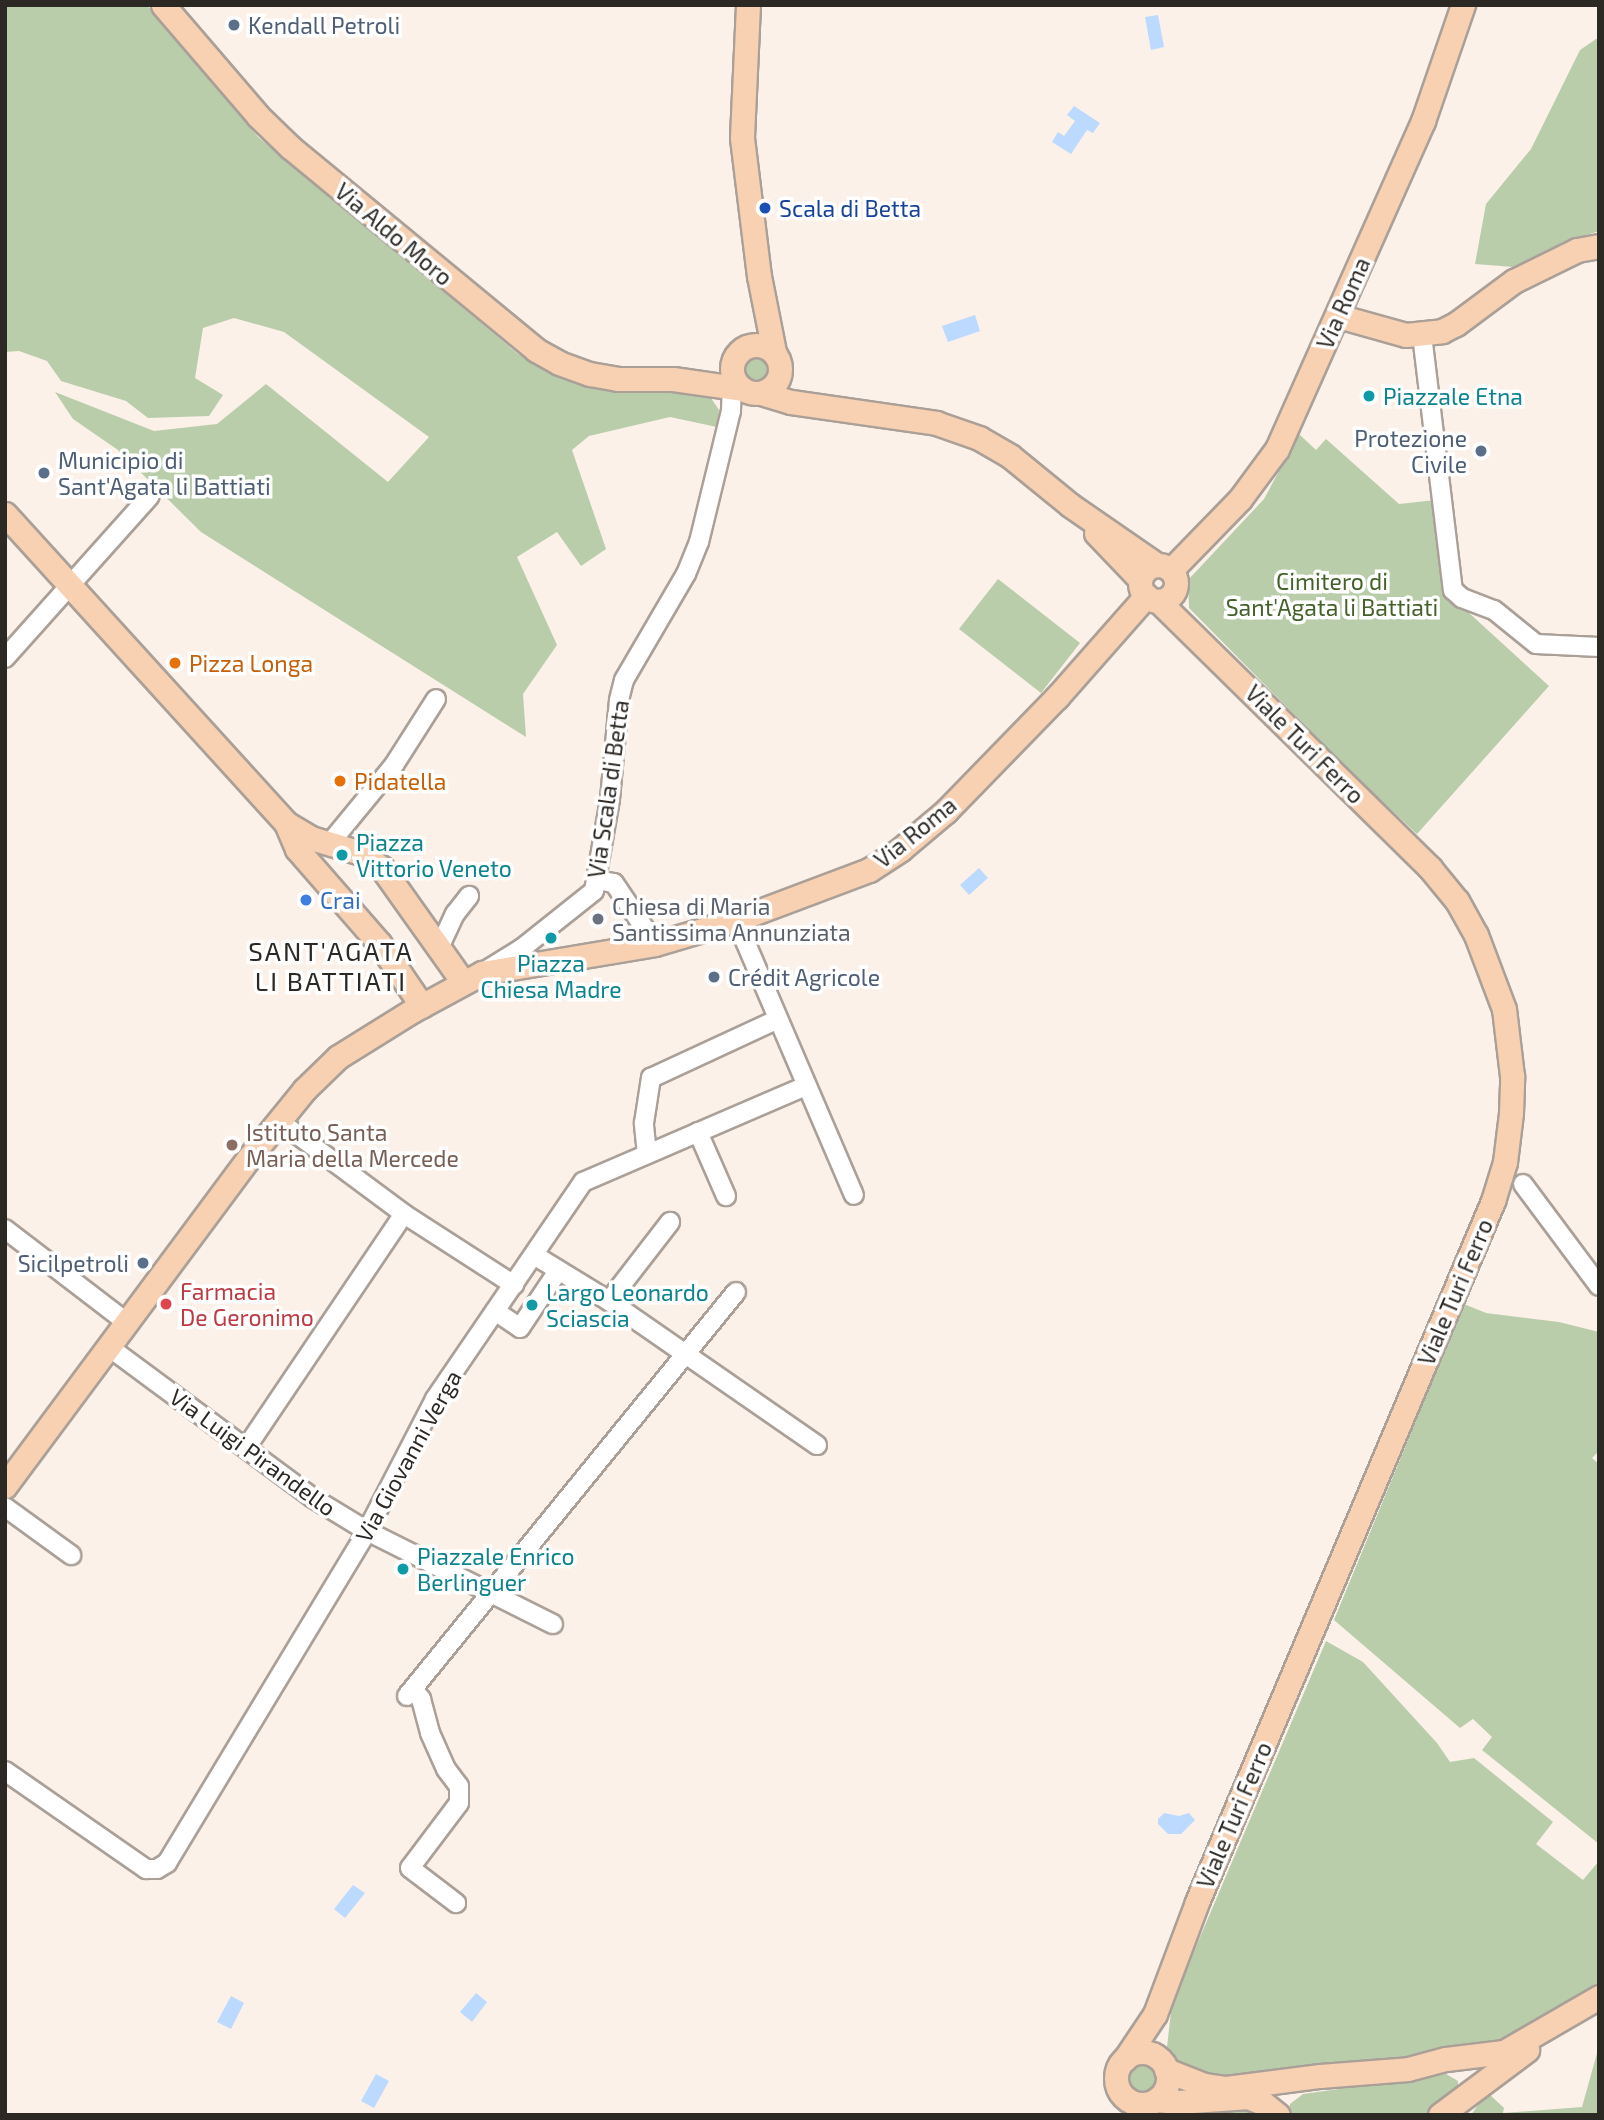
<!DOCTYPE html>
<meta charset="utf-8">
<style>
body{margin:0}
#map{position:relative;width:1604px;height:2120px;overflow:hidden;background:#fcf1e8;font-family:"Exo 2",sans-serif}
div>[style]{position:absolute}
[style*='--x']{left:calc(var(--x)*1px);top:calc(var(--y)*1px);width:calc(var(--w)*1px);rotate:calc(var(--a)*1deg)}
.green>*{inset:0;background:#b9cdab}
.round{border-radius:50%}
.water>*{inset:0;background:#bcd9ff}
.roads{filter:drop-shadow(2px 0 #aaa098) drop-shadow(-2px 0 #aaa098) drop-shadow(0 2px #aaa098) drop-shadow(0 -2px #aaa098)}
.minor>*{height:18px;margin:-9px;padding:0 9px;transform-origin:9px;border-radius:9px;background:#fff}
.major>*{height:23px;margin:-11.5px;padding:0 11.5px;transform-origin:11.5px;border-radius:11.5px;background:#f8d0b2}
.major>.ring{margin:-11.5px;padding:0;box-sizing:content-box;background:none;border:23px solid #f8d0b2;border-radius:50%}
.dots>*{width:19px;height:19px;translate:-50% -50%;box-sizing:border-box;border:4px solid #fff;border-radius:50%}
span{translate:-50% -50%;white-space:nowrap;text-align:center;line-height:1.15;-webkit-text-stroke:7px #fff;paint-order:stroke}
.service-label{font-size:23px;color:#4e5e75}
.left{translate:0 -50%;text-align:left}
.right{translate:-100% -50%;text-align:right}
.transit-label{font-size:23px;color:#164399}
.street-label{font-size:23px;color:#2c2824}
.culture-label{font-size:23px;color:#0d838f}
.park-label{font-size:23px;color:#436128}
.food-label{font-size:23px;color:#c56008}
.shop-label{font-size:23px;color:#366cbe}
.worship-label{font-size:23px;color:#5b616d}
.education-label{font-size:23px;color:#785e54}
.health-label{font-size:23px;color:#be3a42}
.quarter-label{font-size:26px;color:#2c2824;letter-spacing:2px}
.frame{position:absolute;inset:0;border:7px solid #2c2824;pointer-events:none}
</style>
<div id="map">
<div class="green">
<i style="clip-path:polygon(5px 5px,147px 5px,258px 137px,518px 354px,551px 373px,596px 386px,700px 390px,711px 398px,719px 410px,717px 427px,670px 417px,589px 436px,572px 450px,606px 549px,581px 566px,557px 532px,517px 557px,557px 645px,523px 694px,526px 737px,201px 532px,118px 450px,73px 419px,55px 392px,154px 431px,217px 424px,266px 384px,388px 482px,429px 437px,284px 332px,234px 318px,203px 328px,195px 378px,223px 395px,209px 416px,148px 418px,126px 401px,61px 381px,47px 361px,19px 351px,5px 352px)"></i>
<i style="clip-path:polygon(1599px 37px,1599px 231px,1565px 242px,1513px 267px,1475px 264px,1486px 204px,1531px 149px,1580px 50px)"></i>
<i class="round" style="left:746px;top:358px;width:22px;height:22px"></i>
<i style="clip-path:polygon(1299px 434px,1316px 450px,1326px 439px,1399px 504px,1435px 500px,1445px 591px,1549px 686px,1417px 834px,1358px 779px,1189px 608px,1188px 580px,1264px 499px)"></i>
<i style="clip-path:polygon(998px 579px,1080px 643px,1041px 693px,959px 629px)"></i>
<i style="clip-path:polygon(1464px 1304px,1486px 1313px,1559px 1322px,1599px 1332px,1599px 1451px,1592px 1458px,1599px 1464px,1599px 1844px,1482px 1750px,1492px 1737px,1473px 1719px,1460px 1728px,1334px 1620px)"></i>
<i style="clip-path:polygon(1326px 1641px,1363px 1662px,1437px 1743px,1450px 1762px,1474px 1758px,1553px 1822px,1536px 1844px,1583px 1880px,1599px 1861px,1599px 1982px,1511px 2042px,1223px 2081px,1180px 2067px,1170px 2058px,1167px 2047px,1172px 2003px)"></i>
<i style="clip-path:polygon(1599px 2046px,1599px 2115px,1471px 2115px,1487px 2092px,1504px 2108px,1503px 2113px,1582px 2107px)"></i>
<i class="round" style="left:1124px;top:2061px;width:36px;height:36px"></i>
<i style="clip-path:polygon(1446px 2074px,1458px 2081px,1458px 2094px,1432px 2115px,1289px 2115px,1290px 2104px,1303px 2094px)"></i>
<i style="clip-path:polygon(1214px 2107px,1248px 2108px,1263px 2115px,1166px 2115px)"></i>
</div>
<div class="water">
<i style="clip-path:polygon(1158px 15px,1164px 47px,1151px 50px,1145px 17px)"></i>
<i style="clip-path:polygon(1074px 106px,1100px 123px,1093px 133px,1087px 130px,1071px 154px,1052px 142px,1058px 132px,1064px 136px,1075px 121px,1067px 115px)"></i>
<i style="clip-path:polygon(975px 315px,980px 331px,948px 342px,942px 326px)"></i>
<i style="clip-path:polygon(979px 868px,988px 878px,969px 895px,960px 885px)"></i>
<i style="clip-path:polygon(1164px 1813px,1179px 1816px,1189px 1813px,1195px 1820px,1181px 1834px,1168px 1834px,1158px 1824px,1158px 1819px)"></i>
<i style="clip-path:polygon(353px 1885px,365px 1893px,345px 1918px,334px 1909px)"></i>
<i style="clip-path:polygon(476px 1993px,487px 2002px,472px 2022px,460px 2012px)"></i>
<i style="clip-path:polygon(231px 1996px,244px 2003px,231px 2029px,217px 2022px)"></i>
<i style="clip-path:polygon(376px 2074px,389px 2081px,374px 2108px,361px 2101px)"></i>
</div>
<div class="roads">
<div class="minor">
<i style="--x:1422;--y:335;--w:257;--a:83.1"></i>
<i style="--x:1453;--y:590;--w:12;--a:42"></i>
<i style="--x:1462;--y:598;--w:34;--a:21"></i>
<i style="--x:1494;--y:610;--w:54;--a:39"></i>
<i style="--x:1536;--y:644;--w:63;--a:2.7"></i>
<i style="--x:5;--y:658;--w:217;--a:-48.2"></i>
<i style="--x:330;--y:843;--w:101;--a:-50.6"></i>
<i style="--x:394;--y:765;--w:78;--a:-57.5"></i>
<i style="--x:598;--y:880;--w:16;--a:11"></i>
<i style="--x:614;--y:883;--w:73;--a:56.1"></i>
<i style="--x:736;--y:920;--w:299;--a:66.8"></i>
<i style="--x:439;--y:948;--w:38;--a:-65"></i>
<i style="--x:455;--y:914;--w:23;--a:-52"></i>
<i style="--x:487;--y:970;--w:40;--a:-32"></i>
<i style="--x:521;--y:949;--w:93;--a:-38.5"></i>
<i style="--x:594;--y:891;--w:93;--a:-80.1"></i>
<i style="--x:610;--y:799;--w:99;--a:-84.8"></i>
<i style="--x:619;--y:700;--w:21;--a:-76"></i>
<i style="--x:624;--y:680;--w:123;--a:-59.7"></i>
<i style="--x:686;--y:574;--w:35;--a:-68"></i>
<i style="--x:699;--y:542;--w:135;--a:-76.3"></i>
<i style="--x:731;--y:411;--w:36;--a:-88"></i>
<i style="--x:279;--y:1121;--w:156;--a:36.6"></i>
<i style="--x:404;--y:1214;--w:131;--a:32.8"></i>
<i style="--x:698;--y:1132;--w:70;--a:66.4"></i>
<i style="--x:647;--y:1154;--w:31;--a:-96"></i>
<i style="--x:644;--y:1123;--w:46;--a:-81.2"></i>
<i style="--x:651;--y:1078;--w:140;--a:-24.9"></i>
<i style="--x:1523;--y:1184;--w:127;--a:53.3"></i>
<i style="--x:5;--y:1229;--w:153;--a:37.5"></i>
<i style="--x:534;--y:1255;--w:88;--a:31.5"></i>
<i style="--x:609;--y:1301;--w:253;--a:34.7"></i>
<i style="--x:609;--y:1301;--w:100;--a:-52.3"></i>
<i style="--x:495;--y:1311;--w:30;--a:34"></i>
<i style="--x:520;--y:1328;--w:69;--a:-56.3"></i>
<i style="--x:109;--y:1347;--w:254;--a:36.5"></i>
<i style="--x:313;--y:1498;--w:63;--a:31.4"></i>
<i style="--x:367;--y:1531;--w:208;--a:26.6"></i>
<i style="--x:246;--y:1448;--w:282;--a:-56"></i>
<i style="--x:5;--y:1507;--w:82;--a:36"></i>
<i style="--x:413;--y:1689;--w:13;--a:51"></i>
<i style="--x:421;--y:1699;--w:35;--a:75"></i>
<i style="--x:430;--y:1733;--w:39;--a:66"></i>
<i style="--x:446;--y:1769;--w:21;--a:53"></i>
<i style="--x:459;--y:1786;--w:17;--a:90"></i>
<i style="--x:459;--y:1803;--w:81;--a:127"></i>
<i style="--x:410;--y:1868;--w:58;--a:37.3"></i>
<i style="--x:407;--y:1696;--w:521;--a:-50.84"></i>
<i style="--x:5;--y:1771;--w:172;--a:34.8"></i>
<i style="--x:146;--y:1869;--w:11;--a:0"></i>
<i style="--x:157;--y:1869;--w:12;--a:-31"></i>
<i style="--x:167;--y:1863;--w:388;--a:-58.9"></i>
<i style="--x:367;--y:1531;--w:148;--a:-62.7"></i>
<i style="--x:435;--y:1399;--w:263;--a:-55.7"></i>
<i style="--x:583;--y:1182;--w:243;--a:-23.3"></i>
</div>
<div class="major">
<i style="--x:163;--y:5;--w:146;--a:49.4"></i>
<i style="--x:258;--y:116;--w:45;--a:44.1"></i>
<i style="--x:290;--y:147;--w:319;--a:39.5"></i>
<i style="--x:536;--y:350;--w:26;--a:29"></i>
<i style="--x:559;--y:363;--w:33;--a:20"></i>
<i style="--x:590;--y:374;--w:28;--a:10"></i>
<i style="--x:618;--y:379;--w:55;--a:0"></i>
<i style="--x:673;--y:379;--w:70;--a:8.2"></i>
<i style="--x:748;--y:5;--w:133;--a:92.6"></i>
<i style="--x:742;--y:138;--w:139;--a:83"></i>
<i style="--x:759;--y:276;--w:77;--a:78.8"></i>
<i style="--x:1338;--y:316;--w:71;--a:15.6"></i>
<i style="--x:1406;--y:335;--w:36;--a:-6"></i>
<i style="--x:1442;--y:331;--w:16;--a:-27"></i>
<i style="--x:1456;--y:324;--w:72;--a:-36.6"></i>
<i style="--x:1514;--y:281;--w:70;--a:-26.2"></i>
<i style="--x:1577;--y:250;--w:22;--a:-10"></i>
<i class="ring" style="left:732px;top:345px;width:25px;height:25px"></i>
<i style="--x:761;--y:393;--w:31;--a:17"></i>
<i style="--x:791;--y:402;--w:147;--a:8.2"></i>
<i style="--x:936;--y:423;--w:46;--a:19.2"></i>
<i style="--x:979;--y:438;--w:36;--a:30"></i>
<i style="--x:1010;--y:456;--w:77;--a:39.2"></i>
<i style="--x:1070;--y:505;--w:106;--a:34.6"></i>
<i style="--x:5;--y:514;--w:418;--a:47.7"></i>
<i style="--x:286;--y:823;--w:29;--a:31"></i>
<i style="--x:311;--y:838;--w:52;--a:16.7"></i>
<i style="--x:361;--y:853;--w:26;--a:36"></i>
<i style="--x:382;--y:868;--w:140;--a:54.6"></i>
<i style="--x:1096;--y:533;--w:64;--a:46.3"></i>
<i class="ring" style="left:1140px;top:565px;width:13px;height:13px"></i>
<i style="--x:1171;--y:570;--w:99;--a:-45.8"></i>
<i style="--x:1240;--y:499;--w:62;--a:-53.5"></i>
<i style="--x:1277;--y:449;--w:359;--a:-66"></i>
<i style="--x:1423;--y:121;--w:123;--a:-71"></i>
<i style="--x:286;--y:823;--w:28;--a:67"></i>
<i style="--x:297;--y:849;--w:125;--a:48.9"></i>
<i style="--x:379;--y:943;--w:76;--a:55.7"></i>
<i style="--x:5;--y:1486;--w:407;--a:-53.4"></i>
<i style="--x:248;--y:1159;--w:89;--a:-50.9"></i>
<i style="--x:304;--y:1090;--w:47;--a:-44.1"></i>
<i style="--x:338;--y:1057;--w:87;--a:-31.9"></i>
<i style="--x:412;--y:1011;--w:80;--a:-28.5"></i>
<i style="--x:482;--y:973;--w:175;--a:-9.5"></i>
<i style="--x:655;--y:944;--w:84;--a:-16.5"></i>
<i style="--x:736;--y:920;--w:142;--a:-20.6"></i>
<i style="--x:869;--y:870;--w:38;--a:-33"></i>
<i style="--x:901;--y:849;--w:59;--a:-40.2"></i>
<i style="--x:946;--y:811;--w:159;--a:-45.8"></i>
<i style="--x:1057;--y:697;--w:135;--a:-48.6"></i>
<i class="ring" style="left:1116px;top:2052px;width:29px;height:29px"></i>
<i style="--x:1125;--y:2059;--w:54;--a:-56.3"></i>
<i style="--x:1155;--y:2014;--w:120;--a:-69.4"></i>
<i style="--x:1197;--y:1902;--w:761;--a:-67.11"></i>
<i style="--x:1493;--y:1201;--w:41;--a:-72.9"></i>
<i style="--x:1505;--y:1162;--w:49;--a:-83"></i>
<i style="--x:1511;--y:1113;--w:37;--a:-88"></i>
<i style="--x:1512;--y:1076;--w:67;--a:-96.8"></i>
<i style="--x:1504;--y:1009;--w:79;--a:-110.7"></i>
<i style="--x:1476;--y:935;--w:39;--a:-119"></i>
<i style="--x:1457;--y:901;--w:43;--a:-129.3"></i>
<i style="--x:1430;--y:868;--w:381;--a:-135.5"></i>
<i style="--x:1166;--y:2070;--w:41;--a:21.5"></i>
<i style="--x:1204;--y:2085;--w:22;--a:8"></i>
<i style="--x:1226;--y:2088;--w:95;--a:-7.3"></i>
<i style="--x:1320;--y:2076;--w:88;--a:-4.5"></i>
<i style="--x:1408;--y:2069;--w:39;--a:-15"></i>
<i style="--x:1446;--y:2059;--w:58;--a:-6.9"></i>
<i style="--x:1504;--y:2052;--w:110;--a:-30.1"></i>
<i style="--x:1156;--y:2100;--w:23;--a:5"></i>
<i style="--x:1179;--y:2102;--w:69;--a:-4.1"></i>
<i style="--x:1248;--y:2097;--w:16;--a:22"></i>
<i style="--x:1263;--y:2103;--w:19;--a:39"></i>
<i style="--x:1440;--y:2115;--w:109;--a:-36.8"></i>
</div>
</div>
<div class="dots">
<i style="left:234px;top:25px;background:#5c6f8a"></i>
<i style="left:765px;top:208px;background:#1a4fb4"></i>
<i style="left:1369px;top:396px;background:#0f9aa8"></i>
<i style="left:1481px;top:451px;background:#5c6f8a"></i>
<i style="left:44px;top:473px;background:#5c6f8a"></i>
<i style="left:175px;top:663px;background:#e8710a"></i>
<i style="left:340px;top:781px;background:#e8710a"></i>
<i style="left:342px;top:855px;background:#0f9aa8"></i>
<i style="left:306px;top:900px;background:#3f7fe0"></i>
<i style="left:598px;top:919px;background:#6b7280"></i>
<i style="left:551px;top:938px;background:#0f9aa8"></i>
<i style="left:714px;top:977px;background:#5c6f8a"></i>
<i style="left:232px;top:1145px;background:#8d6e63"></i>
<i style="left:143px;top:1263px;background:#5c6f8a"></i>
<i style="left:166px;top:1304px;background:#e0444e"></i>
<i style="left:532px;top:1305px;background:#0f9aa8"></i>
<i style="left:403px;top:1569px;background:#0f9aa8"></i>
</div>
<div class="service-label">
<span class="left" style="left:248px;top:25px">Kendall Petroli</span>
<span class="right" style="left:1467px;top:451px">Protezione<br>Civile</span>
<span class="left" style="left:58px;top:473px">Municipio di<br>Sant'Agata li Battiati</span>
<span class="left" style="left:728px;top:977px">Crédit Agricole</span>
<span class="right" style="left:129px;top:1263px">Sicilpetroli</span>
</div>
<div class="transit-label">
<span class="left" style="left:779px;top:208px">Scala di Betta</span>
</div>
<div class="street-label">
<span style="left:394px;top:234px;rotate:40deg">Via Aldo Moro</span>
<span style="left:1343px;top:303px;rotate:-66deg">Via Roma</span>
<span style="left:1305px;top:744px;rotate:45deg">Viale Turi Ferro</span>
<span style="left:608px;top:789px;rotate:-82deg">Via Scala di Betta</span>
<span style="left:915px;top:832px;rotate:-39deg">Via Roma</span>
<span style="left:1455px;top:1292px;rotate:-67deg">Viale Turi Ferro</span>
<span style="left:253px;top:1452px;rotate:36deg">Via Luigi Pirandello</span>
<span style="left:408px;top:1456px;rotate:-61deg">Via Giovanni Verga</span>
<span style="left:1234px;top:1815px;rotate:-67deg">Viale Turi Ferro</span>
</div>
<div class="culture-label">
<span class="left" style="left:1383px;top:396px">Piazzale Etna</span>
<span class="left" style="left:356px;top:855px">Piazza<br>Vittorio Veneto</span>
<span style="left:551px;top:976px">Piazza<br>Chiesa Madre</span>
<span class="left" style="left:546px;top:1305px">Largo Leonardo<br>Sciascia</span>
<span class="left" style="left:417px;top:1569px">Piazzale Enrico<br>Berlinguer</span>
</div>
<div class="park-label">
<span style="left:1332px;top:594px">Cimitero di<br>Sant'Agata li Battiati</span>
</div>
<div class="food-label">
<span class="left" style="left:189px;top:663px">Pizza Longa</span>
<span class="left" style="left:354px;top:781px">Pidatella</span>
</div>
<div class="shop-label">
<span class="left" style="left:320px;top:900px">Crai</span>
</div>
<div class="worship-label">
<span class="left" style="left:612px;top:919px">Chiesa di Maria<br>Santissima Annunziata</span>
</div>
<div class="education-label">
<span class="left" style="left:246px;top:1145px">Istituto Santa<br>Maria della Mercede</span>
</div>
<div class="health-label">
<span class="left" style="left:180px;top:1304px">Farmacia<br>De Geronimo</span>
</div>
<div class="quarter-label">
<span style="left:331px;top:966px">SANT'AGATA<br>LI BATTIATI</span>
</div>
<div class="frame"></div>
</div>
